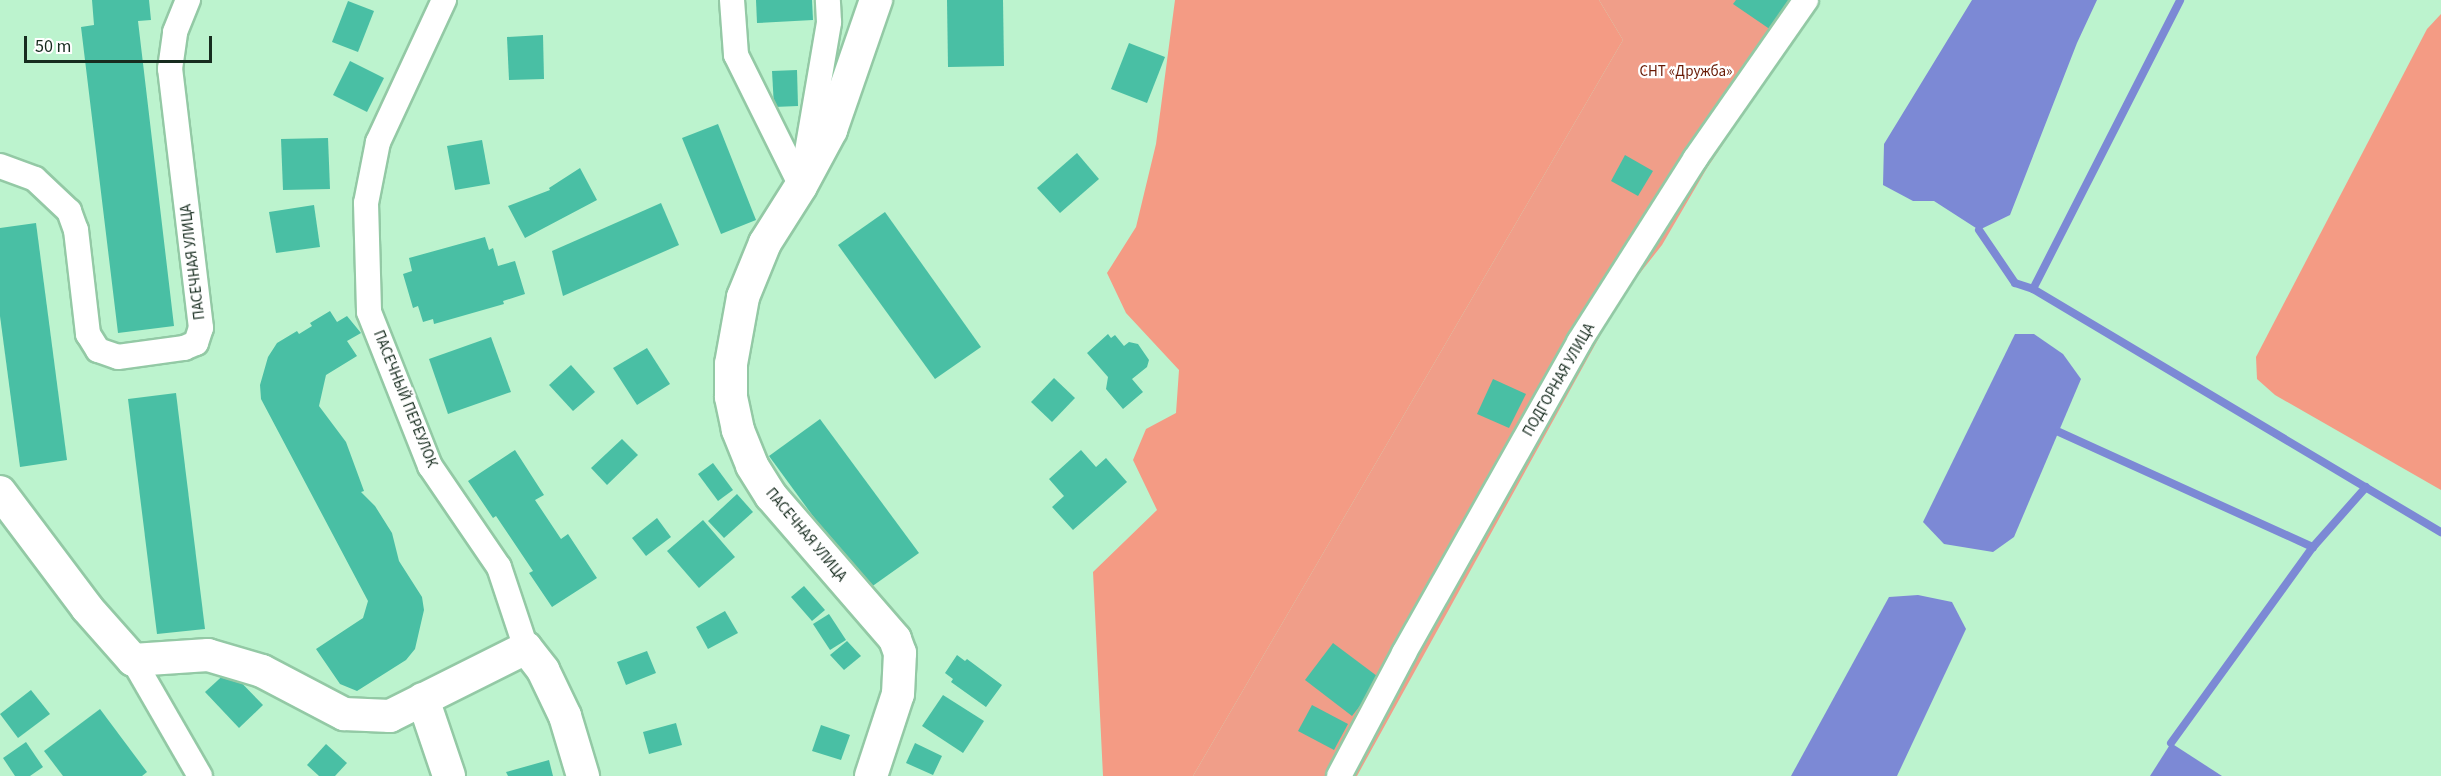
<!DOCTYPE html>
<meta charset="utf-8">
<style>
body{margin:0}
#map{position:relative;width:2441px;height:776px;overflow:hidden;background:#bcf3ce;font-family:"Source Sans 3",sans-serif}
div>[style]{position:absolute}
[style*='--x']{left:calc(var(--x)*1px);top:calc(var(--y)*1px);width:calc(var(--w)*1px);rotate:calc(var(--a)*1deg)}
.green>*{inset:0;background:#f09e89}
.forest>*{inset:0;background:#f49b84}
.water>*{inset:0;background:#7c89d5}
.stream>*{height:8px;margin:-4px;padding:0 4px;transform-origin:4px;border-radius:4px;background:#7c89d5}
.building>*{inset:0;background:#49bfa4}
.roads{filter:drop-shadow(2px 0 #93c9a5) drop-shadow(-2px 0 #93c9a5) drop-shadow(0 2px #93c9a5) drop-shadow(0 -2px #93c9a5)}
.minor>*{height:24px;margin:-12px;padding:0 12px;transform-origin:12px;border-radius:12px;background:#fff}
.tertiary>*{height:32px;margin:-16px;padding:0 16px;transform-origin:16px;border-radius:16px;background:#fff}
span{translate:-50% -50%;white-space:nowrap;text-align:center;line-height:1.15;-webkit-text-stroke:4.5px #fff;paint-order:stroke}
.park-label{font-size:15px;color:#671904}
.street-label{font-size:15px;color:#172c1f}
.scale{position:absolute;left:24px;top:36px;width:188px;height:27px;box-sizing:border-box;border:3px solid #172c1f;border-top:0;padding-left:8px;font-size:18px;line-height:21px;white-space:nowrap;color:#172c1f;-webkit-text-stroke:4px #fff;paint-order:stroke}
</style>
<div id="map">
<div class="green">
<i style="clip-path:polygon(1599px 0,1820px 0,1707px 168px,1662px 245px,1622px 296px,1357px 776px,1193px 776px,1623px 40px)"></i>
</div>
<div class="forest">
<i style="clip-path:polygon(1175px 0,1599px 0,1623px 40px,1193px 776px,1103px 776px,1093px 572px,1157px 510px,1133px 460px,1146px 429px,1176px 413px,1179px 370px,1126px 313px,1107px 273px,1136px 227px,1156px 144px)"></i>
<i style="clip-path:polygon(2441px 14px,2441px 490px,2275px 395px,2257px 379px,2256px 357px,2427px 29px)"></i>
</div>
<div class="water">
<i style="clip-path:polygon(1972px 0,2097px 0,2077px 43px,2010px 215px,1979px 230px,1934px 201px,1913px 201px,1883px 185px,1884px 144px)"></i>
<i style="clip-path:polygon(2015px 334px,2034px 334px,2063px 354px,2081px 379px,2014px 537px,1993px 552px,1944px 544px,1923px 522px)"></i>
<i style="clip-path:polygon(1918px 595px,1952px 602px,1966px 629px,1897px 776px,1791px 776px,1889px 597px)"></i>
<i style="clip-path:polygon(2171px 743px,2222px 776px,2150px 776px)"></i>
</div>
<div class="stream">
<i style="--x:1979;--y:230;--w:64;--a:55.8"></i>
<i style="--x:2015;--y:283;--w:19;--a:18"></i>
<i style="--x:2033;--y:289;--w:475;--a:30.8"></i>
<i style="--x:2033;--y:289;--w:324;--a:-63"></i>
<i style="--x:2059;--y:432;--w:279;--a:24.4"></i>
<i style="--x:2171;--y:743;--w:242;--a:-54.1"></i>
<i style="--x:2313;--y:547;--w:80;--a:-48.5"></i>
</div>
<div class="building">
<i style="clip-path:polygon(92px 0,149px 0,151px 20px,138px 21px,174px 326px,118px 333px,81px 27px,94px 25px)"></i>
<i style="clip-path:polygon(756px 0,812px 0,813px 20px,757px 23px)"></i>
<i style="clip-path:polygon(947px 0,1003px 0,1004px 66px,948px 67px)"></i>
<i style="clip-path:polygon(1736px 0,1789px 0,1794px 3px,1774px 32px,1733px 4px)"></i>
<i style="clip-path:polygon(348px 1px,374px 11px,358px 52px,332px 42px)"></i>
<i style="clip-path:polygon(543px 35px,544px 79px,509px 80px,507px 37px)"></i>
<i style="clip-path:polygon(1129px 43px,1165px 57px,1147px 103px,1111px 89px)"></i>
<i style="clip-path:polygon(350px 61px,384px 78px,367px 112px,333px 95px)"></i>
<i style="clip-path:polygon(797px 70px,798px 106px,774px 107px,772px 71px)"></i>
<i style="clip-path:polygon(718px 124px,756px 220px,721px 234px,682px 138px)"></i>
<i style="clip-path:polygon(328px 138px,330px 189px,283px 190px,281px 139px)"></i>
<i style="clip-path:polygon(482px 140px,490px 184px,455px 190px,447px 146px)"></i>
<i style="clip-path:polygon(1077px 153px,1099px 179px,1060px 213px,1037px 188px)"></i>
<i style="clip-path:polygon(1625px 155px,1653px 171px,1638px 196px,1611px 181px)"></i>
<i style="clip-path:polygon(580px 168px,597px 200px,525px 238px,508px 206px,550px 190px,549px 188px)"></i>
<i style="clip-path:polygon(661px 203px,679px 245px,563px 296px,552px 251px)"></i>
<i style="clip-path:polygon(314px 205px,320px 247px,276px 253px,269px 212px)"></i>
<i style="clip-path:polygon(885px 212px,981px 347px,935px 379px,838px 245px)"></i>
<i style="clip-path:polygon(36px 223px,67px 460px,20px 467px,0 316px,0 228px)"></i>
<i style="clip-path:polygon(485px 237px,489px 250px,493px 248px,498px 266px,515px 261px,525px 294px,503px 301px,504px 304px,434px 324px,433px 319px,423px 322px,418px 306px,413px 308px,403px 274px,412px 271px,409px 258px)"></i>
<i style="clip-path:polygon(330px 311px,337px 322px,347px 316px,361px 333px,347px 341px,357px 356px,326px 375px,319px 406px,346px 442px,364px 491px,361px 492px,375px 506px,392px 533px,399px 561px,422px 597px,424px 610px,415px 649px,406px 660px,357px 691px,340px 684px,316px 649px,363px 618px,368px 601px,261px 399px,260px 385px,268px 357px,277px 343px,297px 331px,299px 334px,312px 326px,310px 323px)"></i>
<i style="clip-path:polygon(1108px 334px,1111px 338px,1115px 335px,1124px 346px,1129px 342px,1138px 344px,1149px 360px,1147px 367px,1132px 379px,1143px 392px,1123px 409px,1106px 389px,1108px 377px,1087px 353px)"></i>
<i style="clip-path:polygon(491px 337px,511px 392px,448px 414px,429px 359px)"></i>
<i style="clip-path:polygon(647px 348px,670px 384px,637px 405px,613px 368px)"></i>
<i style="clip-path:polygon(571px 365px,595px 392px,573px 411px,549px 385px)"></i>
<i style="clip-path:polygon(1054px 378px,1075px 398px,1052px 422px,1031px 402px)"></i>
<i style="clip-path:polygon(1493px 379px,1526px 394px,1509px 428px,1477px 414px)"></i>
<i style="clip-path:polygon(176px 393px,205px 629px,157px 634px,128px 399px)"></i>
<i style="clip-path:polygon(820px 419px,919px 553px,867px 590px,769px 456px)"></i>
<i style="clip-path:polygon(622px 439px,638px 455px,607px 485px,591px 468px)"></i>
<i style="clip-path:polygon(515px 450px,544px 495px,535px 500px,561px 539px,568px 534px,597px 578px,552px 607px,529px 573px,533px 571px,496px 516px,493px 518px,468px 481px)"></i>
<i style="clip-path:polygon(1081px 450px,1096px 467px,1106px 458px,1127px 482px,1073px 530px,1052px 507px,1064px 496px,1049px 479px)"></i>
<i style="clip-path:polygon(713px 463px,733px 490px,718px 501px,698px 474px)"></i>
<i style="clip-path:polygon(737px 494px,753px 512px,724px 538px,708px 521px)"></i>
<i style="clip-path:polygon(657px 518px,671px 537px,646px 556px,632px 538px)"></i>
<i style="clip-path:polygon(703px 520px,735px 557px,699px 588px,667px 551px)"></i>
<i style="clip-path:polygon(804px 586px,825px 610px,812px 621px,791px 597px)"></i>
<i style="clip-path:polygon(725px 611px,738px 633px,708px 649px,696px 627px)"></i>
<i style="clip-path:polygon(829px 614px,846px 640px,830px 650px,813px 624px)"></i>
<i style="clip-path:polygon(847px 641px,861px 656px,844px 670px,830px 655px)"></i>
<i style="clip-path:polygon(1333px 643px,1381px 679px,1352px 716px,1305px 680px)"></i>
<i style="clip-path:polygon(647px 651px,656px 673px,626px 685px,617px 662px)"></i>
<i style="clip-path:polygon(957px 655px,965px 661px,967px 659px,1002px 685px,986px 707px,951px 682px,953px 679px,945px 673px)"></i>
<i style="clip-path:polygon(229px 670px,263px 705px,239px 728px,205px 692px)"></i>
<i style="clip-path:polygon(31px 690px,50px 714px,18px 738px,0 714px)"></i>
<i style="clip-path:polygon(943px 695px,984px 721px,963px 753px,922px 726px)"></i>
<i style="clip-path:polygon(1312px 705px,1348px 724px,1334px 750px,1298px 731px)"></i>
<i style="clip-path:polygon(100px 709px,147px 772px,142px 776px,63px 776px,44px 751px)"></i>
<i style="clip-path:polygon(676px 723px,682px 745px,649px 754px,643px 732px)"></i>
<i style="clip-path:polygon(821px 725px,850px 735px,841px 760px,812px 751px)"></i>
<i style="clip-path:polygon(26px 742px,43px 767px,30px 776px,15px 776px,3px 758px)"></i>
<i style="clip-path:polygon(915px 743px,942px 756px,933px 775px,906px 763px)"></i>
<i style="clip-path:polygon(326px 744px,347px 763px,335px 776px,319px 776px,307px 765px)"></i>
<i style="clip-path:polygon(549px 760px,553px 776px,508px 776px,506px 772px)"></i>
</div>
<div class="roads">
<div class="minor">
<i style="--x:444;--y:0;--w:157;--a:114.9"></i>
<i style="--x:378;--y:142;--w:62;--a:101.1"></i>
<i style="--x:366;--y:203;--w:109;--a:88.4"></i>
<i style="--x:369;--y:312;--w:166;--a:68.4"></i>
<i style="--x:430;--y:466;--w:122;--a:55.7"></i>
<i style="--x:499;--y:567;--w:85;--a:71.6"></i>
<i style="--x:732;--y:0;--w:55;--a:85.8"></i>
<i style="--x:736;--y:55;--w:146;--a:63.6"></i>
<i style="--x:0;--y:166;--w:37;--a:20"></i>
<i style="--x:35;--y:179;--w:47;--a:43.3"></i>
<i style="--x:69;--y:211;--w:20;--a:70"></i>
<i style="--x:76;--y:230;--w:105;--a:83.4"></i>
<i style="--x:88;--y:334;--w:19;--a:58"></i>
<i style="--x:98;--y:350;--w:21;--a:19"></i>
<i style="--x:118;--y:357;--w:67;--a:-7.8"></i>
<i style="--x:184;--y:348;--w:13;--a:-23"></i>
<i style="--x:196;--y:343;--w:16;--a:-72"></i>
<i style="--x:201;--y:328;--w:261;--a:-96.8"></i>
<i style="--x:170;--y:69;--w:37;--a:-82"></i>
<i style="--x:175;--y:32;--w:35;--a:-68"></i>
<i style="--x:804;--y:169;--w:149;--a:-80.3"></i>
<i style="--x:829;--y:22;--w:22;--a:-93"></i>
<i style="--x:133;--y:660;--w:134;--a:60"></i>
<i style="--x:1339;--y:776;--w:139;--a:-62.1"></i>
<i style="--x:1404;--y:653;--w:357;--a:-60.6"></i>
<i style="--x:1579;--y:342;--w:217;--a:-57.6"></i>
<i style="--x:1695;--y:159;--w:194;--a:-55.1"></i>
</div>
<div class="tertiary">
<i style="--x:0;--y:492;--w:145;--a:53.1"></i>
<i style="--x:87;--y:608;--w:69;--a:48.5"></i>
<i style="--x:133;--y:660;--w:75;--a:-3.8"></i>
<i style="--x:208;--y:655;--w:56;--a:16.5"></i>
<i style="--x:262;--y:671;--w:93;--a:27.7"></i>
<i style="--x:344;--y:714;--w:46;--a:2.5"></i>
<i style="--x:390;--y:716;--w:152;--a:-26.6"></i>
<i style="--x:526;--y:648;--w:28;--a:52"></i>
<i style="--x:543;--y:670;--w:51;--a:64.4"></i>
<i style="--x:565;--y:716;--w:63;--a:73.3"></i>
<i style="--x:423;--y:699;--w:81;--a:71.3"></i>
<i style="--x:871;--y:776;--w:86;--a:-71.8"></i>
<i style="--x:898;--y:694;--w:41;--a:-87.2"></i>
<i style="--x:900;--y:653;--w:15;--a:-110"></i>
<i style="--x:895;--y:639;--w:189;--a:-130.9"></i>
<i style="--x:771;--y:496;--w:36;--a:-122"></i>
<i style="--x:752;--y:465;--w:38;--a:-112"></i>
<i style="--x:738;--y:430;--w:34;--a:-102"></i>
<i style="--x:731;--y:397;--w:33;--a:-90"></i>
<i style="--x:731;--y:364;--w:68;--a:-79.8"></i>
<i style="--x:743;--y:297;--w:58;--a:-67.8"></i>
<i style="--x:765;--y:243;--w:67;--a:-57.7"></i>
<i style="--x:801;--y:186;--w:64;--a:-61.8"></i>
<i style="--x:831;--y:130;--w:138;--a:-70.9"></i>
</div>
</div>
<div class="park-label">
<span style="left:1686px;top:72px">СНТ «Дружба»</span>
</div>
<div class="street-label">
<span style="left:193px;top:262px;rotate:-97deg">ПАСЕЧНАЯ УЛИЦА</span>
<span style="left:1559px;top:380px;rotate:-60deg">ПОДГОРНАЯ УЛИЦА</span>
<span style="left:405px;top:399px;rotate:68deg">ПАСЕЧНЫЙ ПЕРЕУЛОК</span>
<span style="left:806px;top:535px;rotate:50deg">ПАСЕЧНАЯ УЛИЦА</span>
</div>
<div class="scale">50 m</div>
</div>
